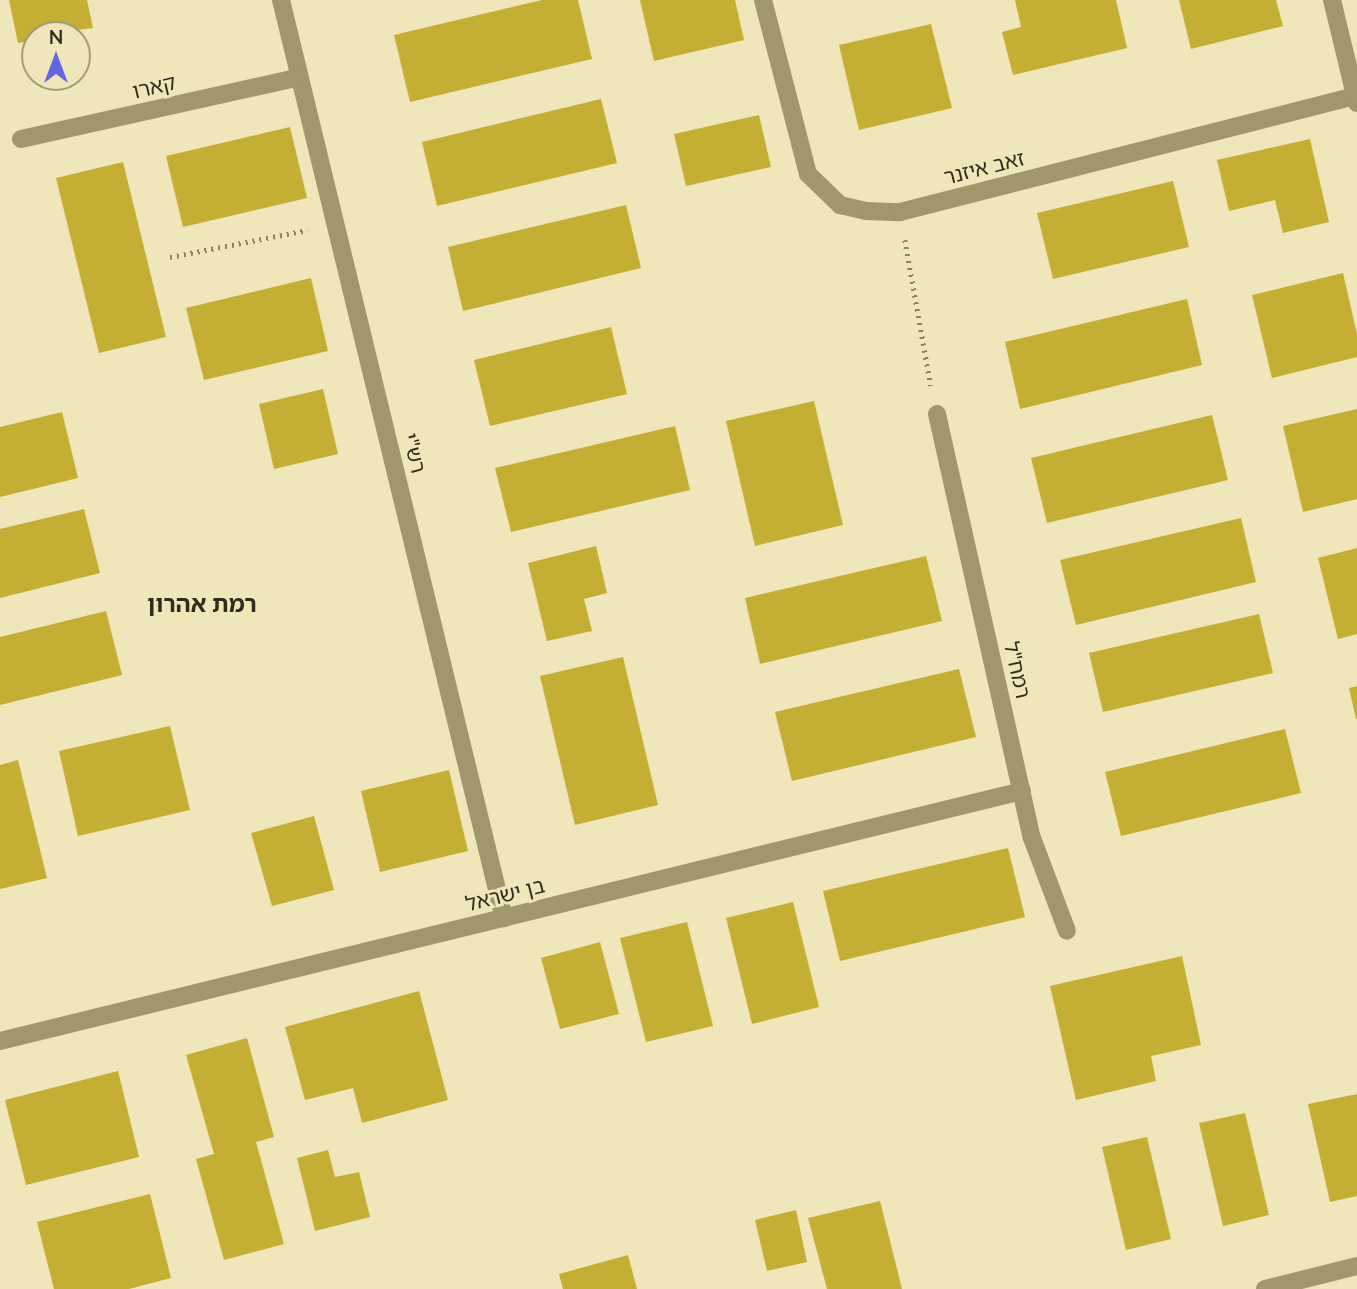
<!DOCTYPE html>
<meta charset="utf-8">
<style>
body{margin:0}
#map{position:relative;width:1357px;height:1289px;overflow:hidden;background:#efe6b9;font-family:Lato,"Noto Sans Hebrew",sans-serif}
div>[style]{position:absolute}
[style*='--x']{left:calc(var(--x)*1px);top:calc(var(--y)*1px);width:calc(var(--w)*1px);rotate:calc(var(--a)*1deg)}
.building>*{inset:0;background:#c5ae34}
.path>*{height:4.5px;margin-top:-2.25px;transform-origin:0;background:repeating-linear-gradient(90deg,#8a8365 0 2px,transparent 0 7px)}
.minor>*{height:18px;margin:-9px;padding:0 9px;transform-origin:9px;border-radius:9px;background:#a0976b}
span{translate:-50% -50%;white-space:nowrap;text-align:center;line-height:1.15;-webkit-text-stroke:6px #efe6b9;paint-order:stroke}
.street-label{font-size:21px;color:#312d1c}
.neighbourhood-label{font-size:23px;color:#312d1c;font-weight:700}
.north{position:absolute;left:21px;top:21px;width:70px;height:70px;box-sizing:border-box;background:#efe6b9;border:2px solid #a39c7a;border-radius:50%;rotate:0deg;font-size:19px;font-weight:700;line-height:28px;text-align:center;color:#312d1c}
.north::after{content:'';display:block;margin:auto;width:24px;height:32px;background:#6466df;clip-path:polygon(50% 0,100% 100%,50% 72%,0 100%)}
</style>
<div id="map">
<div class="building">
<i style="clip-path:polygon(9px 0,87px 0,93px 28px,35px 35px,35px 40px,18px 43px)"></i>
<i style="clip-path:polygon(542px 0,578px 0,592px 59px,410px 102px,394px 35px)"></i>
<i style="clip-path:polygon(640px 0,735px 0,744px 40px,654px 61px)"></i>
<i style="clip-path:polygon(1015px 0,1116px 0,1127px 48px,1013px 75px,1002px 32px,1021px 27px)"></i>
<i style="clip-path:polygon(1179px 0,1276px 0,1283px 26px,1191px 49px)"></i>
<i style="clip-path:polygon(931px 24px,952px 108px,859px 130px,839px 45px)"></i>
<i style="clip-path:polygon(601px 99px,617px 163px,437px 206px,422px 142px)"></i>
<i style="clip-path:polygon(759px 115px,771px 167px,686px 186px,674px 134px)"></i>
<i style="clip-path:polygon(290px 127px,307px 198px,183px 227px,166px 156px)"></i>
<i style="clip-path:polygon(1310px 139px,1329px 222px,1283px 233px,1275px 200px,1229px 211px,1217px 160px)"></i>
<i style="clip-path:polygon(123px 162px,166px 337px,99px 353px,56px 178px)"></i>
<i style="clip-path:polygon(1173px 181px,1189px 247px,1053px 279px,1037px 213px)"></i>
<i style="clip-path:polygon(626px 205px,641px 268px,463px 311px,448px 247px)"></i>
<i style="clip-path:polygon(1343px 273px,1357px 334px,1357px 357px,1272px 378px,1252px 295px)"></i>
<i style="clip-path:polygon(311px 278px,328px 351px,204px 380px,186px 308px)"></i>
<i style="clip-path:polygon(1187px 299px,1202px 365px,1020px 409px,1005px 342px)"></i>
<i style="clip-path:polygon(611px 327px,627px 394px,490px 426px,474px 360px)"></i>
<i style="clip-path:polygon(323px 389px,338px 454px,274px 469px,259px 404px)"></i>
<i style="clip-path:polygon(814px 401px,843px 525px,755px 546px,726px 421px)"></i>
<i style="clip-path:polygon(1357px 409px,1357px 499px,1303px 512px,1283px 426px)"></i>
<i style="clip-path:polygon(62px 412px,78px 478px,0 497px,0 427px)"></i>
<i style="clip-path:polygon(1212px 415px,1228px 480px,1047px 523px,1031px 458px)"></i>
<i style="clip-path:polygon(675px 426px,690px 490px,511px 532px,495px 468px)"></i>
<i style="clip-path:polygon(84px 509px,100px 573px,0 598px,0 529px)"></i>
<i style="clip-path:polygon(1241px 518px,1256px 582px,1076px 625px,1060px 560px)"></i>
<i style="clip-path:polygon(596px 546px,607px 593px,584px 599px,592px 631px,547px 641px,528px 563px)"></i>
<i style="clip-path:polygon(1357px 548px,1357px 634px,1338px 639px,1318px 558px)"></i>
<i style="clip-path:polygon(926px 556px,942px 621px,760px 664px,745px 598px)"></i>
<i style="clip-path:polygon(106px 611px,122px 675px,0 705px,0 637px)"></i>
<i style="clip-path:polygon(1259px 614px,1273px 673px,1103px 712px,1089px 653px)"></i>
<i style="clip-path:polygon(623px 657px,658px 805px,575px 825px,540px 676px)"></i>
<i style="clip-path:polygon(959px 669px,976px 737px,792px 781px,775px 712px)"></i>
<i style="clip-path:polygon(1357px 686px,1357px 719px,1356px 719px,1349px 688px)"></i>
<i style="clip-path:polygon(170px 726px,190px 810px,78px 836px,59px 751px)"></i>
<i style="clip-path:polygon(1285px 729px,1301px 793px,1121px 836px,1105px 772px)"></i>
<i style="clip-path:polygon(18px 760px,47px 878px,0 889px,0 765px)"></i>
<i style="clip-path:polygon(449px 770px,468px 851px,380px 872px,361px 791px)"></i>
<i style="clip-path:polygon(314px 816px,334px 890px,272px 906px,251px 833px)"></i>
<i style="clip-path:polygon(1008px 848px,1025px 917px,840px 961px,823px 891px)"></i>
<i style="clip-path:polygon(793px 902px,819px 1007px,752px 1024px,726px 918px)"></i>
<i style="clip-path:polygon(687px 922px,713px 1026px,646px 1042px,620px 938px)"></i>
<i style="clip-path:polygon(600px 942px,619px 1014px,560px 1029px,541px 958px)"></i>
<i style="clip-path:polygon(1182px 956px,1201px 1045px,1151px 1056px,1156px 1081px,1076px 1100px,1050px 986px)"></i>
<i style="clip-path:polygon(419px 991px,448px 1100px,362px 1123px,353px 1088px,305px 1100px,285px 1027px)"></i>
<i style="clip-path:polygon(247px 1038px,274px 1137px,256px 1142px,284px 1244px,224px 1260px,196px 1159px,214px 1154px,186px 1055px)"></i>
<i style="clip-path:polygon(118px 1071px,139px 1157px,26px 1185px,5px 1100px)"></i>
<i style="clip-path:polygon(1357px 1094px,1357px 1196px,1330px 1202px,1308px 1104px)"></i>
<i style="clip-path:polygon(1245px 1113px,1269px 1215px,1223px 1226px,1199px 1123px)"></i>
<i style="clip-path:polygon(1147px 1137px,1171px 1239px,1126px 1250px,1102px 1147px)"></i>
<i style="clip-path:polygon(328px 1150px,335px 1177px,359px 1172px,370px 1217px,315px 1231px,297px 1158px)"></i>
<i style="clip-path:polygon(150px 1194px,171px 1278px,129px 1289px,54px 1289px,37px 1222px)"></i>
<i style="clip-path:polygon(880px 1201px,902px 1289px,827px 1289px,808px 1218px)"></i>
<i style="clip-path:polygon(796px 1210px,807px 1262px,767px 1271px,755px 1220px)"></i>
<i style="clip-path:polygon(628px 1255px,637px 1289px,563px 1289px,559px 1274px)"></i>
</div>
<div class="path">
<i style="--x:905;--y:240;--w:148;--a:79.9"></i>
<i style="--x:170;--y:257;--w:140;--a:-11.1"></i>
</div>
<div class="minor">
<i style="--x:281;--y:0;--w:945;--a:76.35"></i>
<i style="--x:763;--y:0;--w:180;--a:75.5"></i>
<i style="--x:808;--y:174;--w:45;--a:44.1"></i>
<i style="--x:840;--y:205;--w:26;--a:13"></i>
<i style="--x:865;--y:211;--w:35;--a:2"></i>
<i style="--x:900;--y:212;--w:470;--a:-14.3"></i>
<i style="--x:1332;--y:0;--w:106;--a:76.4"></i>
<i style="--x:21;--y:139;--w:283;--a:-12.5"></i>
<i style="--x:937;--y:414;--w:435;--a:77.4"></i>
<i style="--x:1032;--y:838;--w:99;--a:69.4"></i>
<i style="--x:0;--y:1041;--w:1052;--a:-13.75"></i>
<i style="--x:1265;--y:1289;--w:95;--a:-14"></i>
</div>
<div class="street-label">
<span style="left:154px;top:86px;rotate:-13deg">קארו</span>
<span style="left:984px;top:167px;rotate:-14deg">זאב איזנר</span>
<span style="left:415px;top:453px;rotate:76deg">רש"י</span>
<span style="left:1018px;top:670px;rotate:77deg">רמח"ל</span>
<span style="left:505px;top:894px;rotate:-14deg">בן ישראל</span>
</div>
<div class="neighbourhood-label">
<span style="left:202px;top:603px">רמת אהרון</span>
</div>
<div class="north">N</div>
</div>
